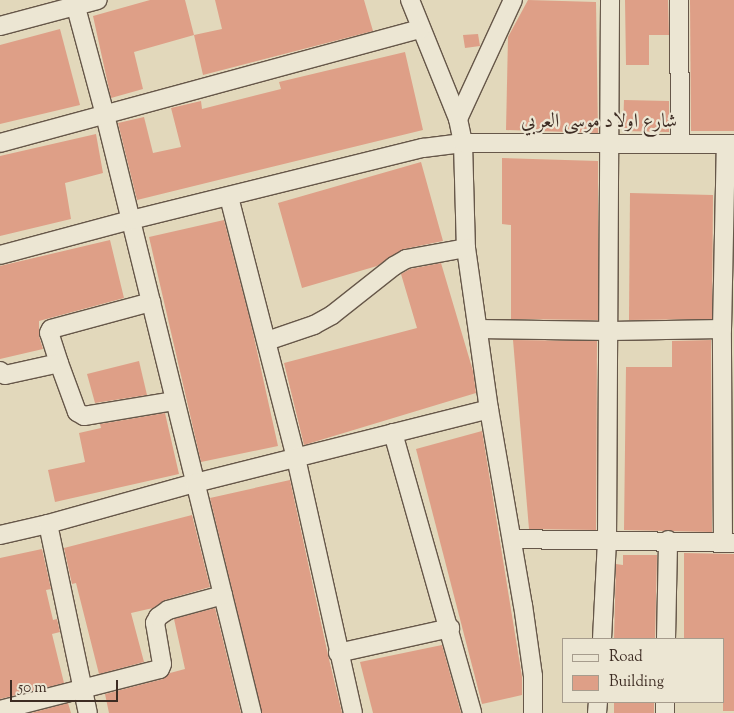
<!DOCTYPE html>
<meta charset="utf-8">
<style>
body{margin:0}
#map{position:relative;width:734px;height:713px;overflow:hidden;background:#e2d8bb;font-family:"Sorts Mill Goudy",Amiri,serif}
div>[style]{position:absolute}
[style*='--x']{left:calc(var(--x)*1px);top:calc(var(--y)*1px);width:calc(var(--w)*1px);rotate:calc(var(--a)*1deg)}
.building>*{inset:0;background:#de9f87}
.roads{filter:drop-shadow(1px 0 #665749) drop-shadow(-1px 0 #665749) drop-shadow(0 1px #665749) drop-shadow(0 -1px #665749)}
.minor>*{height:18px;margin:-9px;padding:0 9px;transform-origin:9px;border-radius:9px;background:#ece6d3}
span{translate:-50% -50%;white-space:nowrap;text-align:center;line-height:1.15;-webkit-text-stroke:4.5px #ece6d3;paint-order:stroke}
.street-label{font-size:20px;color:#3d2c23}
.legend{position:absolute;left:562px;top:638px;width:162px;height:65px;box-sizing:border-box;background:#ece6d3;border:1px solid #a69c8d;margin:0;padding:6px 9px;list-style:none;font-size:15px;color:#3d2c23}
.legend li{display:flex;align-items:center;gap:10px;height:25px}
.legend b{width:25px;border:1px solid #a69c8d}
.scale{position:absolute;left:10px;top:680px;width:108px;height:22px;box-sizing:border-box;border:2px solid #3d2c23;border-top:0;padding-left:6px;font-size:15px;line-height:18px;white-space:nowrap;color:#3d2c23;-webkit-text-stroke:4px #ece6d3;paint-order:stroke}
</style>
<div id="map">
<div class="building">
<i style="clip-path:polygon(150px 0,185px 0,194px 35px,134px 52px,143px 89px,111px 98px,93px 16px)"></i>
<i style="clip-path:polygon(215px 0,364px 0,373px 31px,203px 75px,194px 35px,222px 29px)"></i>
<i style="clip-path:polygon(528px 0,596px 2px,598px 133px,506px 130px,508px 37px)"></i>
<i style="clip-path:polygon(625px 0,668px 0,669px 35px,649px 35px,649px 65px,626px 65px)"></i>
<i style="clip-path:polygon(690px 0,734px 0,734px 131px,691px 131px)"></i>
<i style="clip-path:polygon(60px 29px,80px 105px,0 124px,0 45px)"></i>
<i style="clip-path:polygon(478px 34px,480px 46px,465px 48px,463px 35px)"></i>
<i style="clip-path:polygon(405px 52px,423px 130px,137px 200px,118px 123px,144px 117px,153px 153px,181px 147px,171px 108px,201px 101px,202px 109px,281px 89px,279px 82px)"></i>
<i style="clip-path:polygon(624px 100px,669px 101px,669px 132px,623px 131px)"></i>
<i style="clip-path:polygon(96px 134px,103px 173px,65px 183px,71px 219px,0 236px,0 156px)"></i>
<i style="clip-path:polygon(502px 158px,598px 161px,598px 320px,511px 319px,511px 225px,502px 224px)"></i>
<i style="clip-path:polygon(421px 162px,443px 241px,404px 249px,377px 266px,302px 288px,278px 203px)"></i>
<i style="clip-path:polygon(630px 193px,713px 195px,712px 319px,629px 320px)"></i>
<i style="clip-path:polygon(224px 220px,251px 324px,278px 446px,201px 462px,149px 237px)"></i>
<i style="clip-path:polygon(110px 240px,124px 298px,39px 321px,39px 336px,43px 349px,0 359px,0 266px)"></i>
<i style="clip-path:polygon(441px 263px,473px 371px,476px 393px,304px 445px,284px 363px,417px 328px,401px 274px,410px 269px)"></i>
<i style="clip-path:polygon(513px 340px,597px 341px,596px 530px,529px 529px)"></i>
<i style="clip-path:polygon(711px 340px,712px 532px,624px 530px,626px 367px,672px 367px,672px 341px)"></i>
<i style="clip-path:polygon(139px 361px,147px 395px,95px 403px,87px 374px)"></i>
<i style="clip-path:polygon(165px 413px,179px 474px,55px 502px,48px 470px,85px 462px,79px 433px,101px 428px,100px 424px)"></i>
<i style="clip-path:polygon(482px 431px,522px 677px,522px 695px,482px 704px,416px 449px)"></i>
<i style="clip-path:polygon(290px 480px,328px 655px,342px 713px,262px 713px,210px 498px)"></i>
<i style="clip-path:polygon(192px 515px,210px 587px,165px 600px,153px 608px,131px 613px,144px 662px,99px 674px,76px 583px,72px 584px,64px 548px)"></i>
<i style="clip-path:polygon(42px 549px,51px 589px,46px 590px,53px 620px,57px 619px,60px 632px,52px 634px,64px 683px,0 699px,0 558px)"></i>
<i style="clip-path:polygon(684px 553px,734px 554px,734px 711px,723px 711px,723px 639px,684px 639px)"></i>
<i style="clip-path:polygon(623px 555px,657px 555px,655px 639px,614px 639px,616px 564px,623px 565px)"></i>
<i style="clip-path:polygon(215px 608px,241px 713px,109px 713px,105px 694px,163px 679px,170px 673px,185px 669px,174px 619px)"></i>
<i style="clip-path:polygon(442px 645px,461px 713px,373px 713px,360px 662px)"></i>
<i style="clip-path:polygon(614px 702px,654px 702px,654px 713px,614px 713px)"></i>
<i style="clip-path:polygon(68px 703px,71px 713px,31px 713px)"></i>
</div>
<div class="roads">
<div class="minor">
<i style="--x:74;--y:0;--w:119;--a:74.9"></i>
<i style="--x:105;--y:115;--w:616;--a:76.19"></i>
<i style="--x:410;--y:0;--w:128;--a:68"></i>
<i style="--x:458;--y:119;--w:25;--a:78"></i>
<i style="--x:463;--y:143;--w:105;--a:88.4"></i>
<i style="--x:466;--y:248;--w:163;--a:81.9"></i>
<i style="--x:489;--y:409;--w:199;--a:80.2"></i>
<i style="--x:523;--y:605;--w:72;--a:82"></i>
<i style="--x:533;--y:676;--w:37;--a:90"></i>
<i style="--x:679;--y:0;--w:144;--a:89.6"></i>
<i style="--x:0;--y:26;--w:101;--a:-14.9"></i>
<i style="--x:458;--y:119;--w:131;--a:-65.2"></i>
<i style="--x:0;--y:143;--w:436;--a:-15.2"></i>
<i style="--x:229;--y:197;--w:269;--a:75.6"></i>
<i style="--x:296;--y:458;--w:261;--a:77.4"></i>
<i style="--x:0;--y:255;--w:136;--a:-15"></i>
<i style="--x:131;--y:220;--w:301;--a:-13.9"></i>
<i style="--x:423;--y:148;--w:40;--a:-7.1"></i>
<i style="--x:463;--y:143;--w:271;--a:0.2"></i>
<i style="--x:478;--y:329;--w:132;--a:0.9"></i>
<i style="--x:610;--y:331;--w:112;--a:-1"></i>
<i style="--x:267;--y:341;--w:50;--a:-18.8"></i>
<i style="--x:314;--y:325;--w:21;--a:-29"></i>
<i style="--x:332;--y:315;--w:79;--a:-38.3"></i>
<i style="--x:394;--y:266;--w:14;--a:-30"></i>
<i style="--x:406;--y:259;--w:61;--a:-10.4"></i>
<i style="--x:59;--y:363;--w:32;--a:-108"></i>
<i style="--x:49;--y:333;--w:4;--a:-63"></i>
<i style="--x:51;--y:329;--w:104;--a:-15.1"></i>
<i style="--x:0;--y:371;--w:6;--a:39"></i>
<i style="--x:5;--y:375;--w:55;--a:-12.5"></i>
<i style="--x:59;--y:363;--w:52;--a:69.8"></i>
<i style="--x:77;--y:412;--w:8;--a:30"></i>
<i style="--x:84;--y:416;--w:92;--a:-9.4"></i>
<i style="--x:393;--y:433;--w:291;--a:74.2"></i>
<i style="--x:48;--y:524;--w:193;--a:78.1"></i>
<i style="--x:0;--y:535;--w:49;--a:-12.9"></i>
<i style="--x:48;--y:524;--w:153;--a:-15.6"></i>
<i style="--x:195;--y:483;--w:303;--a:-14.1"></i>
<i style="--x:513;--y:539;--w:221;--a:1"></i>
<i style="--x:723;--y:543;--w:214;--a:-90.3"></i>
<i style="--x:722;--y:329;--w:185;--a:-88.8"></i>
<i style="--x:602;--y:639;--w:98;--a:-87.1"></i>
<i style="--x:607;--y:541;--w:541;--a:-89.68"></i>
<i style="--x:666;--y:639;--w:99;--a:-88.8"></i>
<i style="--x:338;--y:653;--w:115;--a:-12.6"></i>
<i style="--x:0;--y:710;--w:165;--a:-14.4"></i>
<i style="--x:160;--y:669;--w:5;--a:-68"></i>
<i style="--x:162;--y:664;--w:42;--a:-99.7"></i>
<i style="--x:155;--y:623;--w:7;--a:-63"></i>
<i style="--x:158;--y:617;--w:12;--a:-35"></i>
<i style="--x:168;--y:610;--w:57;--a:-15.3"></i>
<i style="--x:597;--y:713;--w:11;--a:-85"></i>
<i style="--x:665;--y:713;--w:11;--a:-90"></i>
</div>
</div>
<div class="street-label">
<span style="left:599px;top:122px">شارع اولاد موسى العربي</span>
</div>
<ul class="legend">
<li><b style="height:6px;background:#ece6d3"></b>Road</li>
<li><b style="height:14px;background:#de9f87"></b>Building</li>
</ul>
<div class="scale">50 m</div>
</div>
